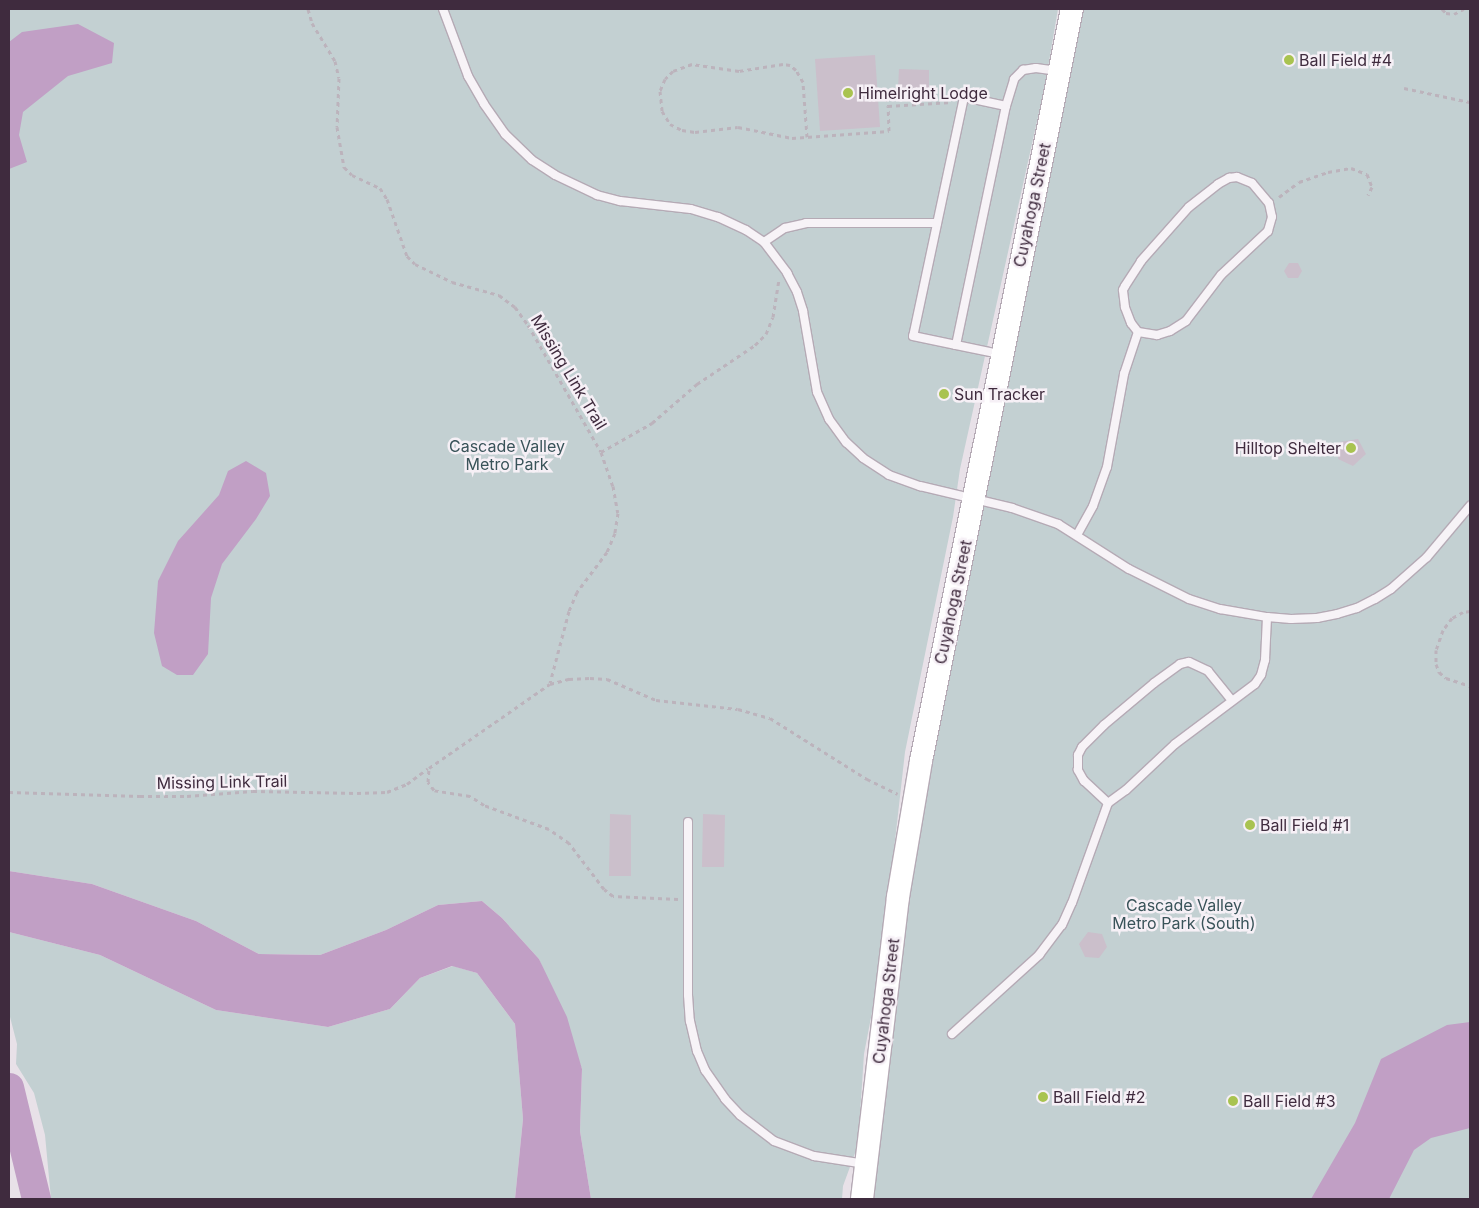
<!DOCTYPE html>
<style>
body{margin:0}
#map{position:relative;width:1479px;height:1208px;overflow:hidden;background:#e8e1e8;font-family:Inter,sans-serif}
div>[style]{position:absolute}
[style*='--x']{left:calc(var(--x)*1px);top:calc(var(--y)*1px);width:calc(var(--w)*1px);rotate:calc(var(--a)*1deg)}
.green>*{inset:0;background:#c3d0d2}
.water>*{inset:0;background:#c19fc5}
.river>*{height:29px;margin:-14.5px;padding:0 14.5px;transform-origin:14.5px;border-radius:14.5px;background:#c19fc5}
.building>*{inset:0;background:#cbbfcb}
.path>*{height:3px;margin-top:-1.5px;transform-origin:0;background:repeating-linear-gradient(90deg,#bcb3bc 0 4px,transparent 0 8px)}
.roads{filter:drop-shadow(1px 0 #b5aab5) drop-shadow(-1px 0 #b5aab5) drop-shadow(0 1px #b5aab5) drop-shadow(0 -1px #b5aab5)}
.lane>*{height:8px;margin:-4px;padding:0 4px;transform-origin:4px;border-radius:4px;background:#f7f3f7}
.secondary>*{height:22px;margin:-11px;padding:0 11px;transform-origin:11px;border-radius:11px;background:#fff}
.dots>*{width:14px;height:14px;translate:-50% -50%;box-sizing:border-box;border:2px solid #f6f0f6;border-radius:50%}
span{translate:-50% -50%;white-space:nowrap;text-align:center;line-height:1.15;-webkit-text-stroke:5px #f6f0f6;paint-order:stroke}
.poi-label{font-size:16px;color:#3f2b3e}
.left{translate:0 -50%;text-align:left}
.right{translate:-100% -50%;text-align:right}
.street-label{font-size:16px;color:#3f2b3e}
.park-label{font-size:16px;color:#395359}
.frame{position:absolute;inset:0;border:10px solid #3f2b3e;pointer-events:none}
</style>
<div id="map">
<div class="green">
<i style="clip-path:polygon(9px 9px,1058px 9px,1045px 85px,960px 469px,953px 517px,905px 752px,881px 965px,864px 1054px,858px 1145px,843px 1186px,842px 1199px,591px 1199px,580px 1131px,582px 1069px,539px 959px,502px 918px,482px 901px,438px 905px,386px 930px,320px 955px,259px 954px,196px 921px,92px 884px,9px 871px)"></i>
<i style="clip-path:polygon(1078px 9px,1470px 9px,1470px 1199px,862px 1199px,891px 958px)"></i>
<i style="clip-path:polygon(9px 932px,100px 955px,216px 1010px,328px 1027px,390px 1009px,420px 978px,453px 966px,477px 973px,515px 1024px,523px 1119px,515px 1199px,51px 1199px,45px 1135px,34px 1093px,16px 1064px,17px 1044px,9px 1013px)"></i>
</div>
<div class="water">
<i style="clip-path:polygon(78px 24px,114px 43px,112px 63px,68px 76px,23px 112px,19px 135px,27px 162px,9px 169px,9px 42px,22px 32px)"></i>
<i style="clip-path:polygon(246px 461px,266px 473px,270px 496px,256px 519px,222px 564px,211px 598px,208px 654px,193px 675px,177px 675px,162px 666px,154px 633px,158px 581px,178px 541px,219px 495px,228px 471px)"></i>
<i style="clip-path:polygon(9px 871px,92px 884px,196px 921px,259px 954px,320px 955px,386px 930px,438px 905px,482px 901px,502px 918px,539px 959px,567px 1017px,582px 1069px,580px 1131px,591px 1199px,515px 1199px,523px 1119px,515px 1024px,477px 973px,452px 966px,420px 978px,390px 1009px,328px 1027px,216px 1010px,100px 955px,9px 932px)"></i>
<i style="clip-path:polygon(1470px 1022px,1470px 1128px,1431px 1138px,1414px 1150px,1389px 1199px,1311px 1199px,1355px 1123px,1381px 1059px,1447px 1025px)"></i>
</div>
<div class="river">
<i style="--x:9;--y:1087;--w:115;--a:76.4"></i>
</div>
<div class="building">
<i style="clip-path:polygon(875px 55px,880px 127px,820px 131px,815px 59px)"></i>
<i style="clip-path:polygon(899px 69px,929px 70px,929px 89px,898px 88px)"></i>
<i style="clip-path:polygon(1289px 263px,1298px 263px,1302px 271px,1298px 278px,1288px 278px,1284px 271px)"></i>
<i style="clip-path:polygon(1358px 439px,1366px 454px,1353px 466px,1338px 459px,1340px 442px)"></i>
<i style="clip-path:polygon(610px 814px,631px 815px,631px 876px,609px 876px)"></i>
<i style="clip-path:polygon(703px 814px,725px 815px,724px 867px,702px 867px)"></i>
<i style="clip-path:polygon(1088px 932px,1102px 934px,1107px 947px,1099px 958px,1085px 957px,1079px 944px)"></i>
</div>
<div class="path">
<i style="--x:308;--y:9;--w:15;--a:74"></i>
<i style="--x:312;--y:23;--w:44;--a:58.8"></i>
<i style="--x:335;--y:61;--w:17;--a:77"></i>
<i style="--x:339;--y:78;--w:49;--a:92.3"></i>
<i style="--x:337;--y:127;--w:41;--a:80.1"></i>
<i style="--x:344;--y:167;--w:11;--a:45"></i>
<i style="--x:352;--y:175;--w:31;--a:25"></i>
<i style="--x:380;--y:188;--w:13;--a:58"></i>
<i style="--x:387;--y:199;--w:60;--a:70.7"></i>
<i style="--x:407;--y:256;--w:11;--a:45"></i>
<i style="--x:415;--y:264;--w:41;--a:25.9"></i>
<i style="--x:452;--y:282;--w:49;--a:15.5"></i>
<i style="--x:499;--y:295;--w:20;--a:37"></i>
<i style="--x:515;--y:307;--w:22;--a:54"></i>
<i style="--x:528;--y:325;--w:146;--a:60.1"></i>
<i style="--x:601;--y:452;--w:36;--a:71"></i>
<i style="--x:613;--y:486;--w:27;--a:80"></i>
<i style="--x:618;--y:513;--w:20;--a:99"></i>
<i style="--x:615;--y:533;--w:21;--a:113"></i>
<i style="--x:607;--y:552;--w:50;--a:126.9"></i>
<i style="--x:577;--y:592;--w:21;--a:113"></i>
<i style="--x:569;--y:611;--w:74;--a:104.8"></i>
<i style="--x:1442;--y:9;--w:6;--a:45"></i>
<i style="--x:1446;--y:13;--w:8;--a:7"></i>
<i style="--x:1454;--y:14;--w:11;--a:-27"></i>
<i style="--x:1404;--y:88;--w:67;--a:12"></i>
<i style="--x:887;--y:89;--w:17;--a:87"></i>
<i style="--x:807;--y:137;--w:55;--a:-94.2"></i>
<i style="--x:803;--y:82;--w:14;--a:-120"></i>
<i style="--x:796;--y:70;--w:8;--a:-140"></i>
<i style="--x:790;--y:65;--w:7;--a:-172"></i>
<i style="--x:783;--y:64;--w:45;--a:171"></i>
<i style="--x:739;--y:71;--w:48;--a:-171.5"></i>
<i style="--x:692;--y:64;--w:20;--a:160"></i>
<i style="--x:673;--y:71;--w:11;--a:135"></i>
<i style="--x:665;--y:79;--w:13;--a:113"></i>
<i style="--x:660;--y:91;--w:20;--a:84"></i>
<i style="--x:662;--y:111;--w:15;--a:58"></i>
<i style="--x:670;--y:124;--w:13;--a:27"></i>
<i style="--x:682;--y:130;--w:13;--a:9"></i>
<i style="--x:695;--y:132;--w:43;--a:-6.6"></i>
<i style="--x:738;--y:127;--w:55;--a:11.5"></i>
<i style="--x:792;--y:138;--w:97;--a:-4.1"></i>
<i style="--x:889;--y:131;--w:25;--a:-92"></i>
<i style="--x:888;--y:106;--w:64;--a:-3.6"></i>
<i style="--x:1279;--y:197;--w:25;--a:-37"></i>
<i style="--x:1299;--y:182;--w:31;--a:-19"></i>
<i style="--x:1328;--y:172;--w:23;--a:-10"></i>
<i style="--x:1351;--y:168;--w:17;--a:21"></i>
<i style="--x:1367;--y:174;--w:14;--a:69"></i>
<i style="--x:1372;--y:187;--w:9;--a:117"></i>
<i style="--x:601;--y:452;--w:59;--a:-29.6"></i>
<i style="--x:652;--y:423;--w:60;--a:-40.9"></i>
<i style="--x:697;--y:384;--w:70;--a:-33.9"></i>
<i style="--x:755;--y:345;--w:16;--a:-45"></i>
<i style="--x:766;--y:334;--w:18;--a:-68"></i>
<i style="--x:773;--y:317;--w:37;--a:-81"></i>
<i style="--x:1470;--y:611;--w:7;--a:172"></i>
<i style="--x:1463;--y:612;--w:13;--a:151"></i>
<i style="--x:1452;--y:618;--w:15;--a:127"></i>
<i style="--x:1443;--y:630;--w:21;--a:109"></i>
<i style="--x:1436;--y:650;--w:14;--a:90"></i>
<i style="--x:1436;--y:664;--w:9;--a:69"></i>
<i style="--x:1439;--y:672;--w:9;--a:41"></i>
<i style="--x:1446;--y:678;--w:25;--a:18"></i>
<i style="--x:9;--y:792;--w:131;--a:1.7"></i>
<i style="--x:140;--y:796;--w:47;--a:0"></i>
<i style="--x:187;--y:796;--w:66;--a:-4.3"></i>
<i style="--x:253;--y:791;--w:104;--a:1.1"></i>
<i style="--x:357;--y:793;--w:30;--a:-2"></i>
<i style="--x:387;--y:792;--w:22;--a:-22"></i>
<i style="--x:407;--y:784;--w:26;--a:-37"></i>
<i style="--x:678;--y:899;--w:65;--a:-177.4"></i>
<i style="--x:613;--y:896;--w:11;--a:-142"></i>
<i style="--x:604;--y:889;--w:58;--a:-127.3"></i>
<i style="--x:569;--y:843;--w:24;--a:-145"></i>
<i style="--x:549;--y:829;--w:69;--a:-159.7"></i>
<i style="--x:484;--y:805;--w:17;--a:-147"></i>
<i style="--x:470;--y:796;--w:36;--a:-171"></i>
<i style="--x:434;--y:790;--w:10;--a:-127"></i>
<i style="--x:428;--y:782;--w:14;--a:-86"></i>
<i style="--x:429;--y:768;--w:147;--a:-34.8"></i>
<i style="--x:550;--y:684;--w:20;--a:-15"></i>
<i style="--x:569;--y:679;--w:21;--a:-3"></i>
<i style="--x:590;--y:678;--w:17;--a:3"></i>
<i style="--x:607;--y:679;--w:53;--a:23.2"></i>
<i style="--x:656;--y:700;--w:82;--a:6.3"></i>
<i style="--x:738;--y:709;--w:33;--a:16"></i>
<i style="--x:770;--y:718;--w:115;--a:32.2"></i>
<i style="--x:867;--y:779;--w:34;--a:26"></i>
</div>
<div class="roads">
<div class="lane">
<i style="--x:443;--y:9;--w:72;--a:69.5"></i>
<i style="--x:468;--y:76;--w:32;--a:60"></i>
<i style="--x:484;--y:104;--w:37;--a:55"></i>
<i style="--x:505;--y:134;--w:37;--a:44"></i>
<i style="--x:532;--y:160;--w:27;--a:33"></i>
<i style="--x:555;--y:175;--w:47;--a:25.5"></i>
<i style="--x:597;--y:195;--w:24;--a:15"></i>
<i style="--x:620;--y:201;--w:71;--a:6.4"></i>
<i style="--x:691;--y:209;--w:28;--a:17"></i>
<i style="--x:718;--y:217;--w:31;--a:25"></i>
<i style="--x:746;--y:230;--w:22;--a:34"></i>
<i style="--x:764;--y:242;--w:39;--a:53"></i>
<i style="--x:787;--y:273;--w:21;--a:62"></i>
<i style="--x:797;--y:292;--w:20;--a:72"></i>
<i style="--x:803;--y:311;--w:82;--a:80.2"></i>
<i style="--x:817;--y:392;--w:30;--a:66"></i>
<i style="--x:829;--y:419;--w:29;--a:54"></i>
<i style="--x:846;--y:442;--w:23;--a:43"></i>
<i style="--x:863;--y:458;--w:31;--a:33"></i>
<i style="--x:889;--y:475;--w:33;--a:20"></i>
<i style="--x:920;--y:486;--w:95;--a:13.4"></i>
<i style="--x:1012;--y:508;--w:49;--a:19.2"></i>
<i style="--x:1058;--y:524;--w:84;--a:32.4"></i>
<i style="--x:1129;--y:569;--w:67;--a:26.6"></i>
<i style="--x:1189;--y:599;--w:33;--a:18"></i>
<i style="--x:1220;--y:609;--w:48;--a:9.7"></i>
<i style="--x:1267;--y:617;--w:24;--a:5"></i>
<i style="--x:1291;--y:619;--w:26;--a:-2"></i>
<i style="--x:1317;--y:618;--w:20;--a:-11"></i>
<i style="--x:1337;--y:614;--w:21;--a:-17"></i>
<i style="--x:1357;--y:608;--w:20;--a:-27"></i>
<i style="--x:1375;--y:599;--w:19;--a:-32"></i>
<i style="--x:1391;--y:589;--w:48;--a:-41.6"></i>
<i style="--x:1427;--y:557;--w:67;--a:-49.9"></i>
<i style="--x:1006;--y:106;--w:28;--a:-73"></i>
<i style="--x:1014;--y:79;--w:13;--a:-45"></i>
<i style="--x:1023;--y:70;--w:13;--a:-9"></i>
<i style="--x:1036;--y:68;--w:22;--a:8"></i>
<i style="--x:1237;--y:177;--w:16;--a:22"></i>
<i style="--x:1252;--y:183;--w:26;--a:50"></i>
<i style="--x:1269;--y:203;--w:14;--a:78"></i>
<i style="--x:1272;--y:217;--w:15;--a:106"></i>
<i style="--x:1268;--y:231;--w:64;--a:136.9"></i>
<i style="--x:1221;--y:275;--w:58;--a:127.3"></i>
<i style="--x:1186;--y:321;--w:19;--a:148"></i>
<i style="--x:1170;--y:331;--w:14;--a:163"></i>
<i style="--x:1157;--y:335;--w:19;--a:-171"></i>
<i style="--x:1138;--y:332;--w:11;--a:-128"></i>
<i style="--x:1131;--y:323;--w:17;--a:-111"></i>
<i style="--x:1125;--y:307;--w:17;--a:-97"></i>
<i style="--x:1123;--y:290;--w:4;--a:-63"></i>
<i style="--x:1125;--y:286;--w:30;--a:-57"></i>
<i style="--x:1141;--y:261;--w:72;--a:-48.4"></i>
<i style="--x:1189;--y:207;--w:37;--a:-38"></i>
<i style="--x:1218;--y:184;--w:13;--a:-29"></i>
<i style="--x:1229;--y:178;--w:8;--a:-7"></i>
<i style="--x:764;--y:242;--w:25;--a:-34"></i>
<i style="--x:785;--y:228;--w:22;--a:-13"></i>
<i style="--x:806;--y:223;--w:131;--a:0"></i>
<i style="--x:956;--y:345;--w:244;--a:-78.2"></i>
<i style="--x:1006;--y:106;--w:43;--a:-167.9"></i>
<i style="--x:964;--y:97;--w:244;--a:102"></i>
<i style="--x:913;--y:336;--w:44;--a:11.8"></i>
<i style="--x:956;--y:345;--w:45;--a:11.6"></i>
<i style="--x:1077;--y:535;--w:33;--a:-61"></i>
<i style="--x:1093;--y:506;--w:41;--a:-70.3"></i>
<i style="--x:1107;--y:467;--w:95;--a:-79.6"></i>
<i style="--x:1124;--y:374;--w:44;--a:-71.6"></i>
<i style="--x:1108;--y:803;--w:33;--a:-137"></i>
<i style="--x:1084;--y:781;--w:13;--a:-119"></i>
<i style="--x:1078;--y:770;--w:15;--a:-90"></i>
<i style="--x:1078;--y:755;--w:9;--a:-63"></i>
<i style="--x:1082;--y:747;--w:31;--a:-45"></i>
<i style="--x:1104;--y:725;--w:65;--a:-40"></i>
<i style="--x:1154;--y:683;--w:32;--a:-36"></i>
<i style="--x:1180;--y:664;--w:9;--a:-13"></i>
<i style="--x:1189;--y:662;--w:21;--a:25"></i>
<i style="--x:1208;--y:671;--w:38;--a:51"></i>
<i style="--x:688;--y:822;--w:173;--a:90"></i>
<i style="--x:688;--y:995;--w:26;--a:86"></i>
<i style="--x:690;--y:1021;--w:31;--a:77"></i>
<i style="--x:697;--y:1051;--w:21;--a:67"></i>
<i style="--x:705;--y:1070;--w:35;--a:55"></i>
<i style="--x:725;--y:1099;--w:22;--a:47"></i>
<i style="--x:740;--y:1115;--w:43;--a:37.4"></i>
<i style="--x:774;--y:1141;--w:43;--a:20.6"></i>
<i style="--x:814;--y:1156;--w:52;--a:8.9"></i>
<i style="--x:952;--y:1034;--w:118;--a:-42.2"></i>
<i style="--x:1039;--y:955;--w:38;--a:-53"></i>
<i style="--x:1062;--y:925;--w:24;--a:-66"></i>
<i style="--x:1072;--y:903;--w:106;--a:-70.2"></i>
<i style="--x:1108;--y:803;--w:22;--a:-36"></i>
<i style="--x:1126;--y:790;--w:67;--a:-43.2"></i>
<i style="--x:1175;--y:744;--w:100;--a:-36.9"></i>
<i style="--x:1255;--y:684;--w:11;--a:-56"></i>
<i style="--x:1261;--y:675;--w:16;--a:-75"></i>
<i style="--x:1265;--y:660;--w:43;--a:-87.3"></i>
</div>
<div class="secondary">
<i style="--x:862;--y:1199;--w:304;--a:-83.2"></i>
<i style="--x:898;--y:897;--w:138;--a:-80.4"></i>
<i style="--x:921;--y:761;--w:767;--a:-78.65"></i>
</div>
</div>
<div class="dots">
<i style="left:1289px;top:60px;background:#a9c350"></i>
<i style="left:848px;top:93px;background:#a9c350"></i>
<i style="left:944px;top:394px;background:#a9c350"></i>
<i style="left:1351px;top:448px;background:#a9c350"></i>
<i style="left:1250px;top:825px;background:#a9c350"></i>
<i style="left:1043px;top:1097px;background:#a9c350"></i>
<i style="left:1233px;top:1101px;background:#a9c350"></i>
</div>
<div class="poi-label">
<span class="left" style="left:1299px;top:60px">Ball Field #4</span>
<span class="left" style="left:858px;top:93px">Himelright Lodge</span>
<span class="left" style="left:954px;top:394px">Sun Tracker</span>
<span class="right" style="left:1341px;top:448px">Hilltop Shelter</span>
<span class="left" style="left:1260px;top:825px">Ball Field #1</span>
<span class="left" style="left:1053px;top:1097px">Ball Field #2</span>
<span class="left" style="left:1243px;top:1101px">Ball Field #3</span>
</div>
<div class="street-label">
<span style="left:1032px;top:205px;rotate:-78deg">Cuyahoga Street</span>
<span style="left:569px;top:372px;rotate:59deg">Missing Link Trail</span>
<span style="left:953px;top:602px;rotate:-78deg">Cuyahoga Street</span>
<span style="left:222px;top:782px;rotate:-1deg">Missing Link Trail</span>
<span style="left:886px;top:1001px;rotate:-83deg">Cuyahoga Street</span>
</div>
<div class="park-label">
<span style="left:507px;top:455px">Cascade Valley<br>Metro Park</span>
<span style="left:1184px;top:914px">Cascade Valley<br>Metro Park (South)</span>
</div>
<div class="frame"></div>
</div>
